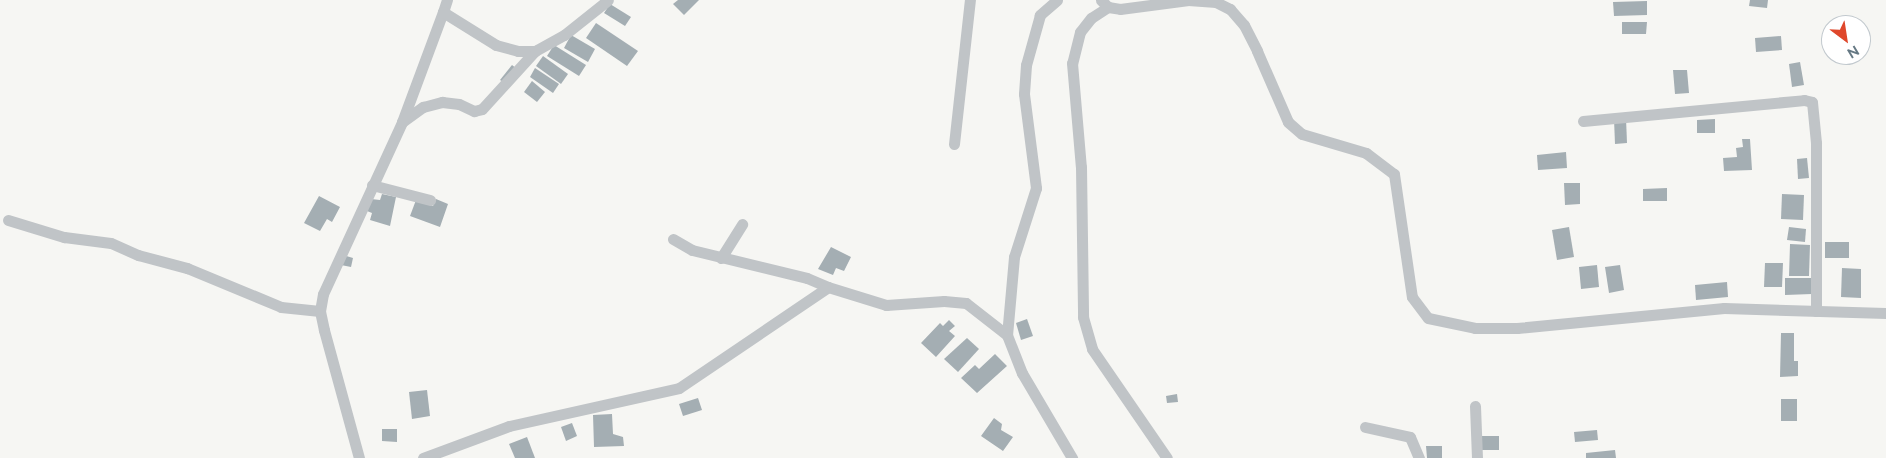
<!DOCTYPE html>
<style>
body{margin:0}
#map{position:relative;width:1886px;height:458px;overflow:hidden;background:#f6f6f3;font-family:Raleway,sans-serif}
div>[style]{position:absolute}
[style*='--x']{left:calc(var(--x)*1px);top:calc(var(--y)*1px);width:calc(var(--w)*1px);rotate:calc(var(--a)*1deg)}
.building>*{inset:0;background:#a4aeb3}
.street>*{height:11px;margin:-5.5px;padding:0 5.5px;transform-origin:5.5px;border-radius:5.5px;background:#c0c4c7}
span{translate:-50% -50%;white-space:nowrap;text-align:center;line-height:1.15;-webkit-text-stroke:5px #fff;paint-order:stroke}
.north{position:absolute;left:1821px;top:15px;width:50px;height:50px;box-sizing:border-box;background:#fff;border:1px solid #c2c9ce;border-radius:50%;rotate:149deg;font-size:14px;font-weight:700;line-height:20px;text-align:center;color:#667984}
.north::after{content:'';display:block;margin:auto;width:18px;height:22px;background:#df472b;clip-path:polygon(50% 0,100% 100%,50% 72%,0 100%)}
</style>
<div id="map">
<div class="building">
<i style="clip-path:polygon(678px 0,699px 0,684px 15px,673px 4px)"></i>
<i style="clip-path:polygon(1750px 0,1768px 0,1767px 8px,1749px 6px)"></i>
<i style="clip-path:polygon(1647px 1px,1647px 15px,1614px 16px,1613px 2px)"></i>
<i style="clip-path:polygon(610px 4px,631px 17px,625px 26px,604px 13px)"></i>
<i style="clip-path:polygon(1622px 22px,1647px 22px,1646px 34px,1622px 34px)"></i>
<i style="clip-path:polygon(596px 23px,638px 51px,627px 66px,586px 38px)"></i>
<i style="clip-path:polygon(571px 35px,595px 49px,588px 62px,564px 48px)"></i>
<i style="clip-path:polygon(1781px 36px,1782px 50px,1756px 52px,1755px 38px)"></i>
<i style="clip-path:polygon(554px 45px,586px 65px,579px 76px,547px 56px)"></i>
<i style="clip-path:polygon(543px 56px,568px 74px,561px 84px,536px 66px)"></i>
<i style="clip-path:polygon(1800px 62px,1804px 85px,1792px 87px,1789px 64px)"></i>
<i style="clip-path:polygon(512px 65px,517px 69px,505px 83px,500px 80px)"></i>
<i style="clip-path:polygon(535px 68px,559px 84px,553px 93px,530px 77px)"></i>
<i style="clip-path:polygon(1673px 70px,1687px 70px,1689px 93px,1675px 94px)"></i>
<i style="clip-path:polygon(532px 81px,545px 92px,537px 102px,524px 92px)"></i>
<i style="clip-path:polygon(1626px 118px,1627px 143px,1615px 144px,1614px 119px)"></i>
<i style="clip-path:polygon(1715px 119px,1715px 133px,1697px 133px,1697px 120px)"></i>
<i style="clip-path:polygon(1742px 139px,1750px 139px,1752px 170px,1724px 171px,1723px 158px,1737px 157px,1736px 148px,1743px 147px)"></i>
<i style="clip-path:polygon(1566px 152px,1567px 168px,1538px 170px,1537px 155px)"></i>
<i style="clip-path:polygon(1807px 158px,1809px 178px,1798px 179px,1797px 159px)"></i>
<i style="clip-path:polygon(1564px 183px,1580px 183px,1580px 204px,1565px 205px)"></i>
<i style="clip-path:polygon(1667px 188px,1667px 201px,1643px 201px,1643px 189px)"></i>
<i style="clip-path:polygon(382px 194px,396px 197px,390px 226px,370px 220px,372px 213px,367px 211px,371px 199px,380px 200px)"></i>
<i style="clip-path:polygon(1782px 194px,1804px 195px,1803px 220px,1781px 219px)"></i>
<i style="clip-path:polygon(319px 196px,340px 207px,332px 222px,327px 219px,320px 231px,304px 223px)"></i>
<i style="clip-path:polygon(436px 199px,448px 204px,440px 227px,410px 216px,416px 200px,433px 206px)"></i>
<i style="clip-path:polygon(1569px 227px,1574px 257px,1557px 260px,1552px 230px)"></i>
<i style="clip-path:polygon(1789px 227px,1806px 229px,1805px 242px,1787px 240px)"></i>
<i style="clip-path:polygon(1825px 242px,1849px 242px,1849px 258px,1825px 258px)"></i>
<i style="clip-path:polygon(1790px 244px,1810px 245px,1809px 276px,1789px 276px)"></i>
<i style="clip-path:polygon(831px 247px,851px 257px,844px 271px,836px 268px,833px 275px,818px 269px)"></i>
<i style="clip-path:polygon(343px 255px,353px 258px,351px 267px,341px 265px)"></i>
<i style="clip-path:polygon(1765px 263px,1783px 263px,1782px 287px,1764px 287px)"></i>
<i style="clip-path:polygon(1597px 265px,1599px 287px,1581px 289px,1579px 267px)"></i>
<i style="clip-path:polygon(1620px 265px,1624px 290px,1609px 293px,1605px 267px)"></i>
<i style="clip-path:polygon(1842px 268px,1861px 269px,1861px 298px,1841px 297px)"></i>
<i style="clip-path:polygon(1785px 278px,1811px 278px,1812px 294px,1785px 295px)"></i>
<i style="clip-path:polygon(1727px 282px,1728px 297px,1696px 300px,1695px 285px)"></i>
<i style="clip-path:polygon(1027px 319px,1033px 336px,1021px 340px,1016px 323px)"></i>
<i style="clip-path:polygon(949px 320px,955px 326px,949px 331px,955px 336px,936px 357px,921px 343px,940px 323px,943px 326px)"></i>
<i style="clip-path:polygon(1781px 333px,1794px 333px,1794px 361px,1798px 361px,1798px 376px,1780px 377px)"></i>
<i style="clip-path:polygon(967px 338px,979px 349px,958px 372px,944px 359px)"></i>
<i style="clip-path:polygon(995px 354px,1007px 366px,977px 393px,961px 378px,975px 365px,979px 369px)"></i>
<i style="clip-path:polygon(427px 390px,430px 416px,412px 419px,409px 392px)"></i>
<i style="clip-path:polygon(1177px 394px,1178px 402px,1167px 403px,1166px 396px)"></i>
<i style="clip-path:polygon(698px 398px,702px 410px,683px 416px,679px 404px)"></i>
<i style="clip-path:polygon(1781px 399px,1797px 399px,1797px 421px,1781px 421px)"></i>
<i style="clip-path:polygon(612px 414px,613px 434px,623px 437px,624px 446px,594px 447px,593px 415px)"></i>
<i style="clip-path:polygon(994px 418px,1002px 424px,1001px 430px,1013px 437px,1003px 451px,981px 436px)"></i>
<i style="clip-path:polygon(572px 423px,577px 436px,566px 441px,561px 427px)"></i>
<i style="clip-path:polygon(382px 429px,397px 429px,397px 442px,382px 441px)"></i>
<i style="clip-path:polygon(1597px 430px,1598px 440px,1575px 442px,1574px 432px)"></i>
<i style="clip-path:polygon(1481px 436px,1499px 436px,1499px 450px,1481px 450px)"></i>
<i style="clip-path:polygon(527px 437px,535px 458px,515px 458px,509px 444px)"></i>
<i style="clip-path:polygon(1426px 446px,1442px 446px,1442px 458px,1427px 458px)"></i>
<i style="clip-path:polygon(1615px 450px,1616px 458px,1586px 458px,1586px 453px)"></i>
</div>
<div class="street">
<i style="--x:1057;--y:0;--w:23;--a:139"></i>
<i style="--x:1040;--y:15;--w:52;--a:105.6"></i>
<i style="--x:1026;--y:65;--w:29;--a:94"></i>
<i style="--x:1024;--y:94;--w:95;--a:82.7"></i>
<i style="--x:1036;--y:188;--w:72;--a:107.7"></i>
<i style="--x:1014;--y:257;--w:78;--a:95.1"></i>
<i style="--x:1007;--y:335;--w:41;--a:68.5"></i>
<i style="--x:1022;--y:373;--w:99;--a:59.5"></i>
<i style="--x:1101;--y:0;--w:10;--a:45"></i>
<i style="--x:1108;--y:7;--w:12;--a:9"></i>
<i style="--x:1120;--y:9;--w:69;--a:-7.5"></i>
<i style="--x:1188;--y:0;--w:28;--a:4"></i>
<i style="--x:1216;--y:2;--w:16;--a:27"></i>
<i style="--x:1230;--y:9;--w:21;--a:49"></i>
<i style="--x:1244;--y:25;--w:29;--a:63"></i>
<i style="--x:1257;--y:51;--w:77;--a:66.4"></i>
<i style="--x:1288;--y:122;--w:18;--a:41"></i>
<i style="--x:1302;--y:134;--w:67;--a:16.5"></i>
<i style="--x:1366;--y:153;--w:35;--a:37"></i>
<i style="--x:1394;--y:174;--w:124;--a:81.7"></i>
<i style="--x:1412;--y:297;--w:26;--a:53"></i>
<i style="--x:1428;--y:318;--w:48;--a:12"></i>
<i style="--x:1475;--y:328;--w:42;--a:0"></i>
<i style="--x:1517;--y:328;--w:208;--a:-5.5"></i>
<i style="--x:1724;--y:308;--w:162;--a:1.8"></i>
<i style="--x:1108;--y:7;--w:20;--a:147"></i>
<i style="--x:1091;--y:18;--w:18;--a:128"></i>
<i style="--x:1080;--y:32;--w:32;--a:104"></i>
<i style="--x:1072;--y:63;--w:104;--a:85.1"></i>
<i style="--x:1081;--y:167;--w:150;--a:89.2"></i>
<i style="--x:1083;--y:317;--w:33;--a:74"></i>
<i style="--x:1092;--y:349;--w:132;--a:55.5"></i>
<i style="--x:443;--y:12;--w:13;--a:-72"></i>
<i style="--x:1583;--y:121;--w:222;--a:-5.4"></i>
<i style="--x:1804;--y:100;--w:8;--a:14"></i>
<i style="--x:1812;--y:102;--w:41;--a:84.4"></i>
<i style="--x:1816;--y:143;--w:168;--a:90"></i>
<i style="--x:402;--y:122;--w:26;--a:-36"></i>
<i style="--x:423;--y:107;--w:20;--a:-15"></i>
<i style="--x:442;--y:102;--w:17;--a:7"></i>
<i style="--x:459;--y:104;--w:17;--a:25"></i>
<i style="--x:474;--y:111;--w:8;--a:-14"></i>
<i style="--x:482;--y:109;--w:79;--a:-47.6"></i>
<i style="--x:954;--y:144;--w:145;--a:-83.7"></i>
<i style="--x:372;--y:185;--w:60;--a:14.5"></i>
<i style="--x:8;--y:220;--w:59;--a:16.9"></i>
<i style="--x:64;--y:237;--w:47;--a:7.3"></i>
<i style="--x:111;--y:243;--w:30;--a:24"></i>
<i style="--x:138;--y:255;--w:51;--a:14.9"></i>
<i style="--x:187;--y:268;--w:102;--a:22.5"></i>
<i style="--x:281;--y:307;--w:39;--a:6"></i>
<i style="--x:673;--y:239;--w:22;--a:30"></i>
<i style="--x:692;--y:250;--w:118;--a:13.7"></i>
<i style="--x:807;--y:278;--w:23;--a:23"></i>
<i style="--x:721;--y:258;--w:40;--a:-58"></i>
<i style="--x:1475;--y:406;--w:52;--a:87.8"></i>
<i style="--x:1365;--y:427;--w:46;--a:12.5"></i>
<i style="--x:1410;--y:437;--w:23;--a:67"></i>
<i style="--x:359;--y:458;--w:133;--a:-105.3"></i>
<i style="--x:324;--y:330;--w:19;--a:-102"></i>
<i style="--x:320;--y:311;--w:17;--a:-80"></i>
<i style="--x:323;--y:294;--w:189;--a:-65.3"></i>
<i style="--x:402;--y:122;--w:117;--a:-69.6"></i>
<i style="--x:443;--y:12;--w:62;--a:31.9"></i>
<i style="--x:496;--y:45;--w:23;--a:15"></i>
<i style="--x:518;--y:51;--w:17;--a:0"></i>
<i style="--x:535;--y:51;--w:33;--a:-29"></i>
<i style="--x:564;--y:35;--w:56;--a:-38.5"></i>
<i style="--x:423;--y:458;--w:92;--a:-20.4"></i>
<i style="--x:509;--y:426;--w:174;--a:-12.6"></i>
<i style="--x:679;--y:388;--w:180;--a:-34.1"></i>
<i style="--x:828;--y:287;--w:61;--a:17.2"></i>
<i style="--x:886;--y:305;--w:58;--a:-3.9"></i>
<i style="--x:944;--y:301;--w:22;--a:5"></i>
<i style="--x:966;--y:303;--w:52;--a:38"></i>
</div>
<div class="north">N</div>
</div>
